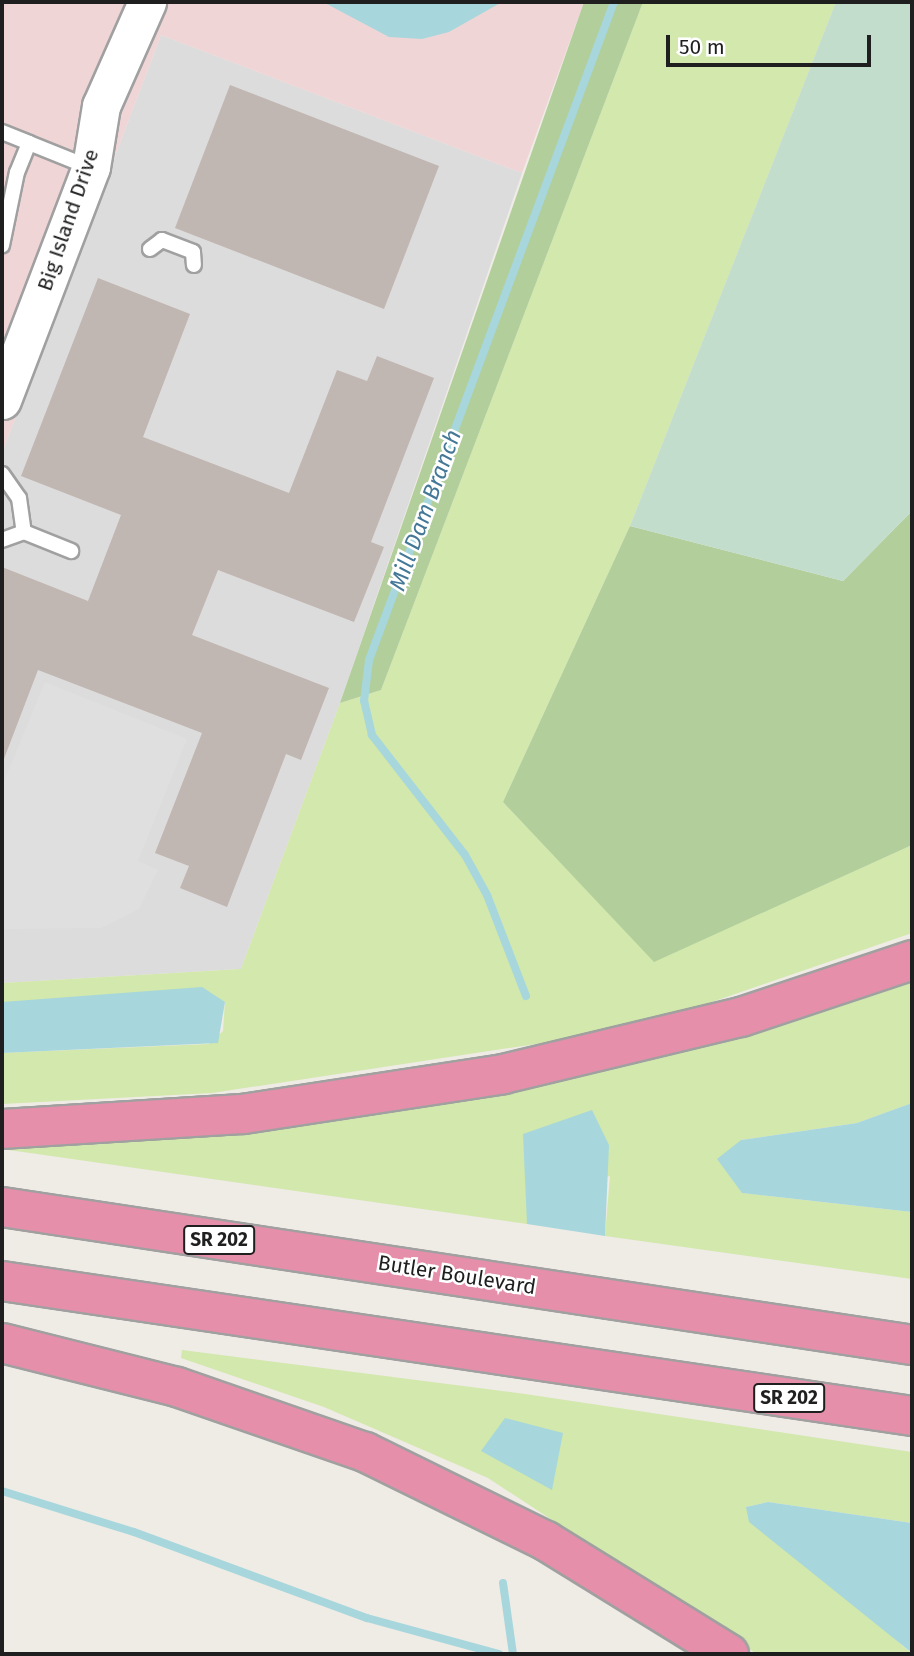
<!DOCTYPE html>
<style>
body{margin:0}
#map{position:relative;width:914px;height:1656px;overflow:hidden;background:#efebe5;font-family:"Fira Sans",sans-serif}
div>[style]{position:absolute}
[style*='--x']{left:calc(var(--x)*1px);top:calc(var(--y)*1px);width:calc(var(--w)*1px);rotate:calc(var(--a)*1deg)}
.residential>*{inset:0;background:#dddcdc}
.commercial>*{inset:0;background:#f0d5d7}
.grass>*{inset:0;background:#d2e8ac}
.forest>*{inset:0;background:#b1ce9b}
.wetland>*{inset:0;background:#c3ddcd}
.parking>*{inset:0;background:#dfdfdf}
.water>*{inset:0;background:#a7d7dc}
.stream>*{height:8px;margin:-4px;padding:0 4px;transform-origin:4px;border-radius:4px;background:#a7d7dc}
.building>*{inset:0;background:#c0b6b2}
.roads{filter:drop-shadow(2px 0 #a0a0a0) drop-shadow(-2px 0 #a0a0a0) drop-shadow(0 2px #a0a0a0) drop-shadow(0 -2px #a0a0a0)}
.service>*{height:14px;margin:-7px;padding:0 7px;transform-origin:7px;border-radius:7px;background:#fff}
.tertiary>*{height:37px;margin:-18.5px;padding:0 18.5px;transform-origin:18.5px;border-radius:18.5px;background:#fff}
.motorway>*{height:38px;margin:-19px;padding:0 19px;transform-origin:19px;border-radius:19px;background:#e58faa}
span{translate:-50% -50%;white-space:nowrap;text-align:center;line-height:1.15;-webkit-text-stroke:5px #fff;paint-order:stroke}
.shield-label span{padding:2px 5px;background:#fff;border:2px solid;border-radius:5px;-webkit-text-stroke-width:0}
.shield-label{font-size:19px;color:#1f1f1f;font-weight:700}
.street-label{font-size:21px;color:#1f1f1f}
.water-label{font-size:23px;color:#447896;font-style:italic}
.frame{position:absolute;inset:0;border:4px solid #1f1f1f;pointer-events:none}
.scale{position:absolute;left:666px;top:35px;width:205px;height:32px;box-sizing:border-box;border:4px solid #1f1f1f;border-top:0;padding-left:9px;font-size:21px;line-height:24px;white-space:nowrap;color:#1f1f1f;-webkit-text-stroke:5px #fff;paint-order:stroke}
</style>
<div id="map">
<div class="residential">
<i style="clip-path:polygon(161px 35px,522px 173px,340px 703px,241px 969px,2px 983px,2px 453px)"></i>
</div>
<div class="commercial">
<i style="clip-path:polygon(2px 2px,584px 2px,522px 173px,161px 35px,2px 453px)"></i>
</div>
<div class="grass">
<i style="clip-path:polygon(643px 2px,836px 2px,630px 526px,503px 802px,654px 961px,912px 845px,912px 933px,680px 1013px,575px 1038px,212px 1093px,2px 1104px,2px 1053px,209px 1044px,223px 1031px,225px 1002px,2px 1002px,2px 983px,241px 969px,340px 703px,381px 690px)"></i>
<i style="clip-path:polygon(912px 976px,912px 1103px,857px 1123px,741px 1140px,743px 1193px,912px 1212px,912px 1279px,605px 1236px,610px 1176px,528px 1195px,527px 1224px,2px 1149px,2px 1136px,192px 1124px)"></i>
<i style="clip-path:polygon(182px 1350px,525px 1394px,912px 1452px,912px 1523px,768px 1502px,746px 1507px,912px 1654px,757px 1654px,488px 1478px,324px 1407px,181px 1358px)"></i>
</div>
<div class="forest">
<i style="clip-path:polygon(584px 2px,643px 2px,381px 690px,340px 703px)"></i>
<i style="clip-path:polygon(912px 511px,912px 845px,654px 962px,503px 802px,630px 526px,843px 581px)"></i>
</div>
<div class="wetland">
<i style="clip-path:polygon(836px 2px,912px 2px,912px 511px,843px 581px,630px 526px)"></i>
</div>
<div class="parking">
<i style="clip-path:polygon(45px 682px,187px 739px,138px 861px,158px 870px,139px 909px,101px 928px,2px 929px,2px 786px)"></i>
</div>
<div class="water">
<i style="clip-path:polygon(323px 2px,502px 2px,449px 32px,422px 39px,389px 37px)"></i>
<i style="clip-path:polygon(202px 987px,225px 1002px,218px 1043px,2px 1053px,2px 1002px)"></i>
<i style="clip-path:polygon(912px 1103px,912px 1212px,742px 1193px,717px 1159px,741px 1140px,857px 1123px)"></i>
<i style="clip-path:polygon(592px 1110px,609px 1145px,605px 1236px,527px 1224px,523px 1134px)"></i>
<i style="clip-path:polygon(505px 1418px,563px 1433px,552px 1490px,481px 1451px)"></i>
<i style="clip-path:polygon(768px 1502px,912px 1523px,912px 1653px,749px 1522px,746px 1507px)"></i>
</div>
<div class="stream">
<i style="--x:526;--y:996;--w:108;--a:-111.1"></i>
<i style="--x:487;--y:895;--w:46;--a:-118.8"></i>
<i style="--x:465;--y:855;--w:152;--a:-127.8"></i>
<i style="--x:372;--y:735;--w:35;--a:-103"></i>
<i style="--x:364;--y:701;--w:41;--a:-83"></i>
<i style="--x:369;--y:660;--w:702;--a:-69.58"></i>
<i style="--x:2;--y:1491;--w:138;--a:17.3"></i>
<i style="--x:134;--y:1532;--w:248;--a:20.3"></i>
<i style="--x:367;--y:1618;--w:137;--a:15.3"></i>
<i style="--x:503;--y:1583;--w:72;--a:82"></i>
</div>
<div class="building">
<i style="clip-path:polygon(230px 85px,439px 166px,384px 309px,175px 228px)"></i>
<i style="clip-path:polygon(98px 278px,190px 314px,143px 437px,289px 493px,337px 370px,367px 381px,377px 356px,434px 378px,371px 542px,384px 547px,354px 622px,218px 570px,192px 635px,329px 688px,301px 760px,286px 754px,227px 907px,180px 888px,189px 866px,155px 853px,202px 733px,38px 670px,2px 764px,2px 567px,88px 601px,121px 515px,21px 476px)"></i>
</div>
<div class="roads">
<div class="service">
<i style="--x:2;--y:132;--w:29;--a:22"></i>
<i style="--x:29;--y:143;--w:31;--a:112"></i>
<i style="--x:17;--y:172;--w:75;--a:101.6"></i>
<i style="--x:29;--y:143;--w:65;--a:21.8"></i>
<i style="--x:150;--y:249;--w:15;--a:-37"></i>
<i style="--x:162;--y:240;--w:33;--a:21"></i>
<i style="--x:193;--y:252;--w:13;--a:86"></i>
<i style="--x:2;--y:474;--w:29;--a:55"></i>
<i style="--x:19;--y:498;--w:34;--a:82"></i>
<i style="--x:2;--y:540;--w:23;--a:-20"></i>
<i style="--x:24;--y:532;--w:51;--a:22"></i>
</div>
<div class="tertiary">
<i style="--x:2;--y:400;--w:249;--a:-69.1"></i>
<i style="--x:91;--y:167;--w:62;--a:-80.7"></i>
<i style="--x:101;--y:106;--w:114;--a:-66.1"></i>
</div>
<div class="motorway">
<i style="--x:2;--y:1129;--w:241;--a:-3.6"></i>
<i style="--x:243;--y:1114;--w:263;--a:-8.7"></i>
<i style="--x:503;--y:1074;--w:245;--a:-13.5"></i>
<i style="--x:741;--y:1017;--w:180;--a:-18.4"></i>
<i style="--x:2;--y:1207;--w:920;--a:8.62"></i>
<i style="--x:2;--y:1281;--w:920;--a:8.44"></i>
<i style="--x:2;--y:1343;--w:180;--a:14.1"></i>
<i style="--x:177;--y:1387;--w:199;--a:19.1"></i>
<i style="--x:365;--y:1452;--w:202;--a:26.2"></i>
<i style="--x:546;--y:1541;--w:215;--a:31.7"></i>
</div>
</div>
<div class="shield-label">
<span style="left:219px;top:1240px">SR 202</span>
<span style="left:789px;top:1398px">SR 202</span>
</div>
<div class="street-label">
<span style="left:68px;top:220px;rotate:-71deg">Big Island Drive</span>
<span style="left:457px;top:1275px;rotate:9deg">Butler Boulevard</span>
</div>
<div class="water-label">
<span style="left:425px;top:510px;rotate:-70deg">Mill Dam Branch</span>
</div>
<div class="frame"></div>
<div class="scale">50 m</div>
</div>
